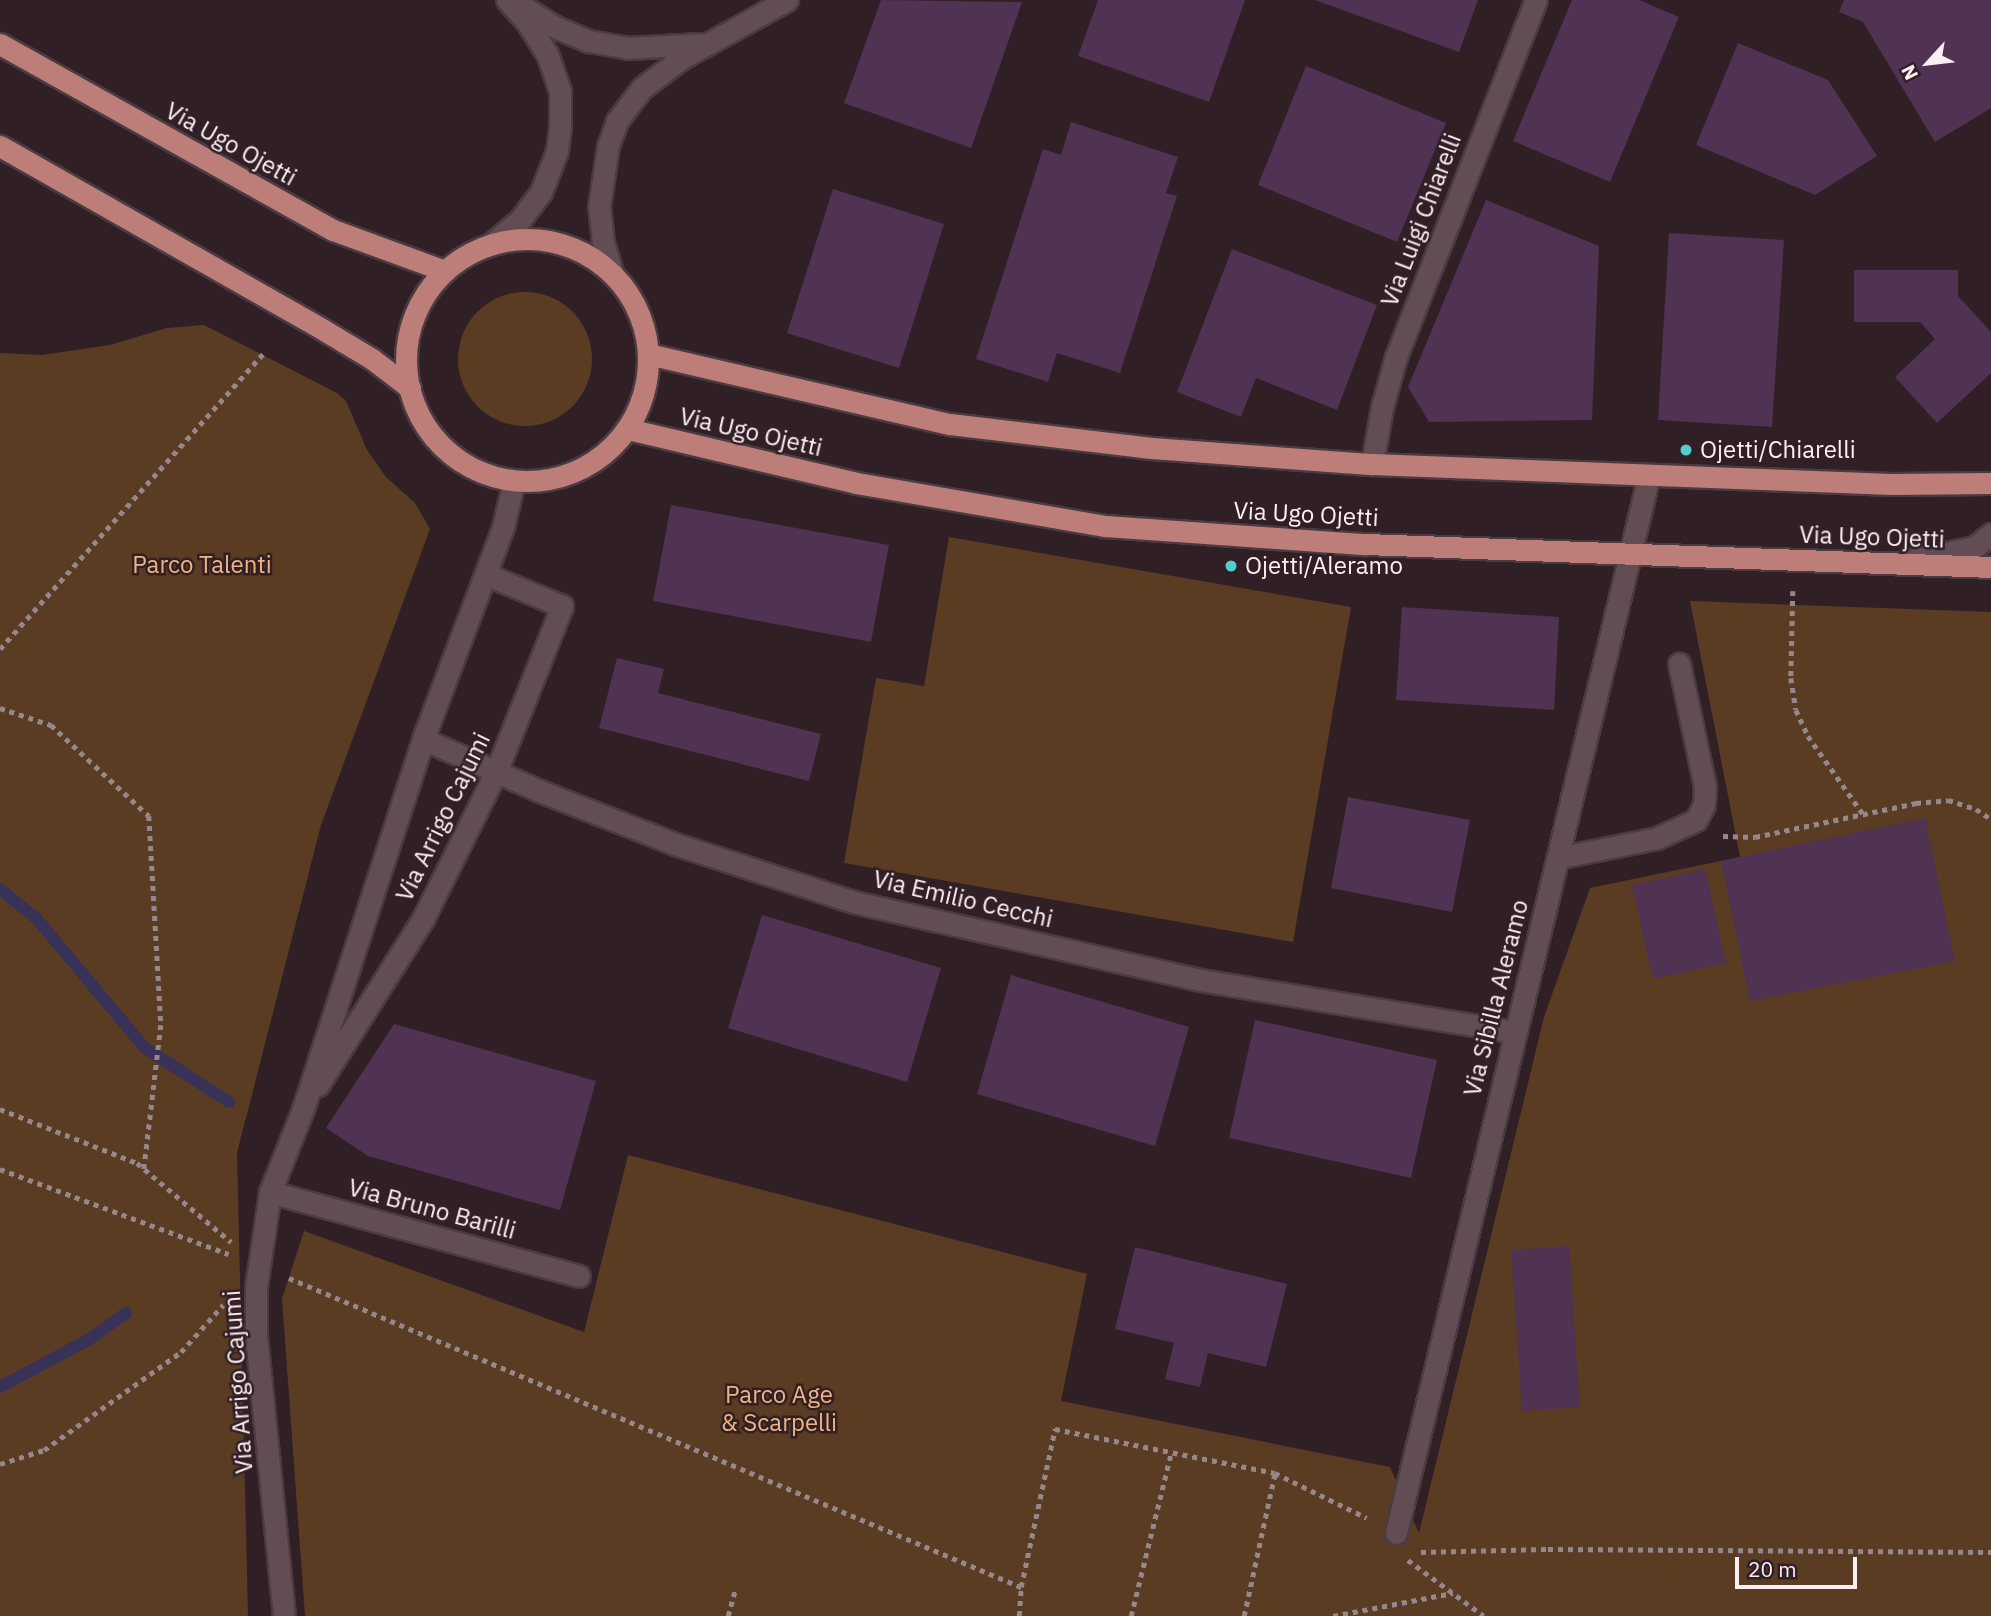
<!DOCTYPE html>
<style>
body{margin:0}
#map{position:relative;width:1991px;height:1616px;overflow:hidden;background:#311f26;font-family:"IBM Plex Sans",sans-serif}
div>[style]{position:absolute}
[style*='--x']{left:calc(var(--x)*1px);top:calc(var(--y)*1px);width:calc(var(--w)*1px);rotate:calc(var(--a)*1deg)}
.green>*{inset:0;background:#5a3c23}
.round{border-radius:50%}
.stream>*{height:12px;margin:-6px;padding:0 6px;transform-origin:6px;border-radius:6px;background:#393258}
.building>*{inset:0;background:#503253}
.path>*{height:4.5px;margin-top:-2.25px;transform-origin:0;background:repeating-linear-gradient(90deg,#96878c 0 5px,transparent 0 10px)}
.roads{filter:drop-shadow(2px 0 #4a3b41) drop-shadow(-2px 0 #4a3b41) drop-shadow(0 2px #4a3b41) drop-shadow(0 -2px #4a3b41)}
.minor>*{height:21px;margin:-10.5px;padding:0 10.5px;transform-origin:10.5px;border-radius:10.5px;background:#624d54}
.major>*{height:21px;margin:-10.5px;padding:0 10.5px;transform-origin:10.5px;border-radius:10.5px;background:#bd7e7a}
.major>.ring{margin:-10.5px;padding:0;box-sizing:content-box;background:none;border:21px solid #bd7e7a;border-radius:50%}
.dots>*{width:19px;height:19px;translate:-50% -50%;box-sizing:border-box;border:4px solid #311f26;border-radius:50%}
span{translate:-50% -50%;white-space:nowrap;text-align:center;line-height:1.15;-webkit-text-stroke:5px #311f26;paint-order:stroke}
.street-label{font-size:24px;color:#fceff3}
.poi-label{font-size:24px;color:#fceff3}
.left{translate:0 -50%;text-align:left}
.park-label{font-size:24px;color:#efb280}
.north{position:absolute;left:1893px;top:28px;width:70px;height:70px;-webkit-text-stroke:5px #311f26;paint-order:stroke;rotate:243deg;font-size:19px;font-weight:700;line-height:28px;text-align:center;color:#fceff3}
.north::after{content:'';display:block;margin:auto;width:24px;height:32px;background:#fceff3;clip-path:polygon(50% 0,100% 100%,50% 72%,0 100%)}
.scale{position:absolute;left:1735px;top:1557px;width:122px;height:32px;box-sizing:border-box;border:4px solid #fceff3;border-top:0;padding-left:9px;font-size:21px;line-height:24px;white-space:nowrap;color:#fceff3;-webkit-text-stroke:5px #311f26;paint-order:stroke}
</style>
<div id="map">
<div class="green">
<i class="round" style="left:458px;top:292px;width:134px;height:134px"></i>
<i style="clip-path:polygon(204px 325px,337px 393px,346px 401px,367px 450px,386px 477px,415px 503px,430px 529px,321px 825px,237px 1153px,248px 1616px,0 1616px,0 353px,42px 355px,110px 345px,167px 328px)"></i>
<i style="clip-path:polygon(949px 537px,1351px 607px,1293px 942px,844px 863px,876px 678px,924px 686px)"></i>
<i style="clip-path:polygon(1690px 601px,1991px 612px,1991px 1616px,305px 1616px,282px 1299px,304px 1231px,584px 1332px,628px 1155px,1087px 1274px,1061px 1401px,1390px 1467px,1419px 1533px,1544px 1017px,1590px 888px,1740px 857px)"></i>
</div>
<div class="stream">
<i style="--x:0;--y:889;--w:48;--a:39"></i>
<i style="--x:37;--y:919;--w:168;--a:50.1"></i>
<i style="--x:145;--y:1048;--w:100;--a:32.7"></i>
<i style="--x:0;--y:1387;--w:100;--a:-28.1"></i>
<i style="--x:88;--y:1340;--w:47;--a:-35.4"></i>
</div>
<div class="building">
<i style="clip-path:polygon(881px 0,1022px 2px,971px 148px,844px 103px)"></i>
<i style="clip-path:polygon(1098px 0,1245px 0,1209px 102px,1078px 56px)"></i>
<i style="clip-path:polygon(1315px 0,1478px 0,1459px 52px)"></i>
<i style="clip-path:polygon(1572px 0,1639px 0,1679px 17px,1610px 182px,1513px 141px)"></i>
<i style="clip-path:polygon(1844px 0,1991px 0,1991px 108px,1935px 142px,1863px 22px,1839px 12px)"></i>
<i style="clip-path:polygon(1738px 43px,1828px 80px,1877px 156px,1815px 195px,1696px 145px)"></i>
<i style="clip-path:polygon(1306px 66px,1446px 123px,1397px 242px,1258px 185px)"></i>
<i style="clip-path:polygon(1071px 122px,1178px 157px,1166px 193px,1177px 196px,1120px 373px,1057px 353px,1048px 382px,976px 359px,1043px 149px,1061px 155px)"></i>
<i style="clip-path:polygon(833px 189px,944px 224px,899px 368px,787px 333px)"></i>
<i style="clip-path:polygon(1486px 200px,1599px 246px,1592px 420px,1429px 422px,1408px 387px)"></i>
<i style="clip-path:polygon(1669px 233px,1784px 240px,1772px 427px,1658px 420px)"></i>
<i style="clip-path:polygon(1232px 249px,1377px 305px,1337px 410px,1256px 378px,1241px 417px,1177px 392px)"></i>
<i style="clip-path:polygon(1854px 270px,1958px 270px,1958px 296px,1991px 332px,1991px 373px,1937px 423px,1895px 377px,1935px 339px,1920px 322px,1854px 322px)"></i>
<i style="clip-path:polygon(671px 505px,889px 545px,871px 642px,653px 601px)"></i>
<i style="clip-path:polygon(1402px 607px,1559px 617px,1554px 710px,1396px 700px)"></i>
<i style="clip-path:polygon(617px 658px,664px 669px,658px 693px,821px 734px,809px 781px,599px 728px)"></i>
<i style="clip-path:polygon(1348px 797px,1470px 820px,1452px 912px,1331px 888px)"></i>
<i style="clip-path:polygon(1925px 818px,1955px 961px,1750px 1001px,1721px 861px)"></i>
<i style="clip-path:polygon(1705px 869px,1726px 963px,1653px 979px,1632px 885px)"></i>
<i style="clip-path:polygon(762px 915px,941px 968px,907px 1082px,728px 1028px)"></i>
<i style="clip-path:polygon(1011px 975px,1189px 1027px,1155px 1146px,977px 1094px)"></i>
<i style="clip-path:polygon(1255px 1020px,1437px 1060px,1411px 1178px,1229px 1138px)"></i>
<i style="clip-path:polygon(394px 1024px,596px 1081px,560px 1210px,368px 1156px,326px 1128px)"></i>
<i style="clip-path:polygon(1569px 1246px,1580px 1407px,1522px 1411px,1511px 1250px)"></i>
<i style="clip-path:polygon(1135px 1247px,1287px 1284px,1266px 1367px,1208px 1353px,1200px 1387px,1165px 1379px,1174px 1343px,1115px 1329px)"></i>
</div>
<div class="path">
<i style="--x:1793;--y:591;--w:87;--a:91.3"></i>
<i style="--x:1791;--y:678;--w:32;--a:81"></i>
<i style="--x:1796;--y:710;--w:29;--a:65"></i>
<i style="--x:1808;--y:736;--w:95;--a:54.8"></i>
<i style="--x:0;--y:649;--w:395;--a:-48.3"></i>
<i style="--x:0;--y:708;--w:54;--a:18.4"></i>
<i style="--x:51;--y:725;--w:134;--a:42.9"></i>
<i style="--x:149;--y:816;--w:209;--a:86.7"></i>
<i style="--x:161;--y:1025;--w:145;--a:96.7"></i>
<i style="--x:1723;--y:836;--w:32;--a:2"></i>
<i style="--x:1755;--y:837;--w:165;--a:-11.9"></i>
<i style="--x:1916;--y:803;--w:32;--a:-5"></i>
<i style="--x:1948;--y:800;--w:29;--a:18"></i>
<i style="--x:1976;--y:809;--w:18;--a:34"></i>
<i style="--x:0;--y:1109;--w:147;--a:21.5"></i>
<i style="--x:137;--y:1163;--w:123;--a:40"></i>
<i style="--x:0;--y:1169;--w:244;--a:20.4"></i>
<i style="--x:289;--y:1278;--w:795;--a:22.89"></i>
<i style="--x:1021;--y:1587;--w:162;--a:-77.9"></i>
<i style="--x:1055;--y:1429;--w:224;--a:11.3"></i>
<i style="--x:1275;--y:1473;--w:102;--a:26.1"></i>
<i style="--x:0;--y:1464;--w:46;--a:-17.7"></i>
<i style="--x:44;--y:1450;--w:168;--a:-35.6"></i>
<i style="--x:181;--y:1352;--w:63;--a:-48.2"></i>
<i style="--x:1421;--y:1552;--w:127;--a:-1.4"></i>
<i style="--x:1548;--y:1549;--w:443;--a:0.4"></i>
<i style="--x:1408;--y:1560;--w:94;--a:36.4"></i>
<i style="--x:728;--y:1616;--w:27;--a:-75"></i>
<i style="--x:1019;--y:1616;--w:29;--a:-86"></i>
<i style="--x:1131;--y:1616;--w:168;--a:-76.2"></i>
<i style="--x:1244;--y:1616;--w:146;--a:-77.8"></i>
<i style="--x:1333;--y:1616;--w:122;--a:-10.9"></i>
</div>
<div class="roads">
<div class="minor">
<i style="--x:520;--y:5;--w:39;--a:32"></i>
<i style="--x:553;--y:26;--w:39;--a:23"></i>
<i style="--x:589;--y:41;--w:39;--a:10"></i>
<i style="--x:627;--y:48;--w:74;--a:-3.1"></i>
<i style="--x:490;--y:245;--w:39;--a:-40"></i>
<i style="--x:520;--y:220;--w:35;--a:-53"></i>
<i style="--x:541;--y:192;--w:44;--a:-68.7"></i>
<i style="--x:557;--y:151;--w:26;--a:-83"></i>
<i style="--x:560;--y:125;--w:34;--a:-90"></i>
<i style="--x:560;--y:91;--w:39;--a:-109"></i>
<i style="--x:547;--y:54;--w:38;--a:-122"></i>
<i style="--x:527;--y:22;--w:30;--a:-132"></i>
<i style="--x:613;--y:275;--w:34;--a:-107"></i>
<i style="--x:603;--y:243;--w:36;--a:-96"></i>
<i style="--x:599;--y:207;--w:62;--a:-81.6"></i>
<i style="--x:608;--y:146;--w:27;--a:-70"></i>
<i style="--x:617;--y:121;--w:41;--a:-52.9"></i>
<i style="--x:642;--y:88;--w:50;--a:-36.9"></i>
<i style="--x:682;--y:58;--w:120;--a:-28.9"></i>
<i style="--x:1372;--y:464;--w:58;--a:-80"></i>
<i style="--x:1382;--y:407;--w:52;--a:-74.4"></i>
<i style="--x:1396;--y:357;--w:383;--a:-68.6"></i>
<i style="--x:1911;--y:560;--w:65;--a:-11.5"></i>
<i style="--x:1975;--y:547;--w:21;--a:-39"></i>
<i style="--x:423;--y:739;--w:128;--a:24"></i>
<i style="--x:540;--y:791;--w:145;--a:21.4"></i>
<i style="--x:675;--y:844;--w:188;--a:18"></i>
<i style="--x:854;--y:902;--w:356;--a:12.7"></i>
<i style="--x:1201;--y:980;--w:317;--a:9.4"></i>
<i style="--x:1557;--y:858;--w:102;--a:-11.3"></i>
<i style="--x:1657;--y:838;--w:43;--a:-24.8"></i>
<i style="--x:1696;--y:820;--w:17;--a:-62"></i>
<i style="--x:1704;--y:805;--w:18;--a:-87"></i>
<i style="--x:1705;--y:787;--w:126;--a:-101.9"></i>
<i style="--x:318;--y:1085;--w:196;--a:-57.7"></i>
<i style="--x:423;--y:919;--w:164;--a:-63.6"></i>
<i style="--x:496;--y:772;--w:179;--a:-68.3"></i>
<i style="--x:562;--y:606;--w:81;--a:-157.5"></i>
<i style="--x:270;--y:1192;--w:320;--a:15.2"></i>
<i style="--x:1396;--y:1533;--w:1088;--a:-76.55"></i>
<i style="--x:284;--y:1616;--w:283;--a:-95.7"></i>
<i style="--x:256;--y:1334;--w:47;--a:-90"></i>
<i style="--x:256;--y:1287;--w:96;--a:-81.6"></i>
<i style="--x:270;--y:1192;--w:89;--a:-68.3"></i>
<i style="--x:303;--y:1109;--w:389;--a:-72"></i>
<i style="--x:423;--y:739;--w:227;--a:-69.3"></i>
<i style="--x:503;--y:527;--w:47;--a:-76.6"></i>
</div>
<div class="major">
<i style="--x:0;--y:44;--w:381;--a:29.2"></i>
<i style="--x:333;--y:230;--w:119;--a:20.1"></i>
<i style="--x:0;--y:146;--w:370;--a:29.6"></i>
<i style="--x:322;--y:329;--w:58;--a:31"></i>
<i style="--x:372;--y:359;--w:48;--a:37.3"></i>
<i class="ring" style="left:406px;top:239px;width:221px;height:221px"></i>
<i style="--x:648;--y:354;--w:310;--a:13.1"></i>
<i style="--x:950;--y:424;--w:203;--a:6.8"></i>
<i style="--x:1152;--y:448;--w:221;--a:4.2"></i>
<i style="--x:1372;--y:464;--w:520;--a:2.2"></i>
<i style="--x:1892;--y:484;--w:99;--a:-0.6"></i>
<i style="--x:628;--y:429;--w:234;--a:13.3"></i>
<i style="--x:856;--y:483;--w:253;--a:9.8"></i>
<i style="--x:1105;--y:526;--w:261;--a:4"></i>
<i style="--x:1365;--y:544;--w:626;--a:2.1"></i>
</div>
</div>
<div class="dots">
<i style="left:1686px;top:450px;background:#52cdcd"></i>
<i style="left:1231px;top:566px;background:#52cdcd"></i>
</div>
<div class="street-label">
<span style="left:231px;top:144px;rotate:29deg">Via Ugo Ojetti</span>
<span style="left:1421px;top:220px;rotate:-69deg">Via Luigi Chiarelli</span>
<span style="left:751px;top:432px;rotate:13deg">Via Ugo Ojetti</span>
<span style="left:1306px;top:514px;rotate:3deg">Via Ugo Ojetti</span>
<span style="left:1872px;top:537px;rotate:2deg">Via Ugo Ojetti</span>
<span style="left:443px;top:817px;rotate:-64deg">Via Arrigo Cajumi</span>
<span style="left:963px;top:899px;rotate:13deg">Via Emilio Cecchi</span>
<span style="left:1496px;top:998px;rotate:-76deg">Via Sibilla Aleramo</span>
<span style="left:432px;top:1209px;rotate:15deg">Via Bruno Barilli</span>
<span style="left:238px;top:1382px;rotate:-94deg">Via Arrigo Cajumi</span>
</div>
<div class="poi-label">
<span class="left" style="left:1700px;top:450px">Ojetti/Chiarelli</span>
<span class="left" style="left:1245px;top:566px">Ojetti/Aleramo</span>
</div>
<div class="park-label">
<span style="left:202px;top:565px">Parco Talenti</span>
<span style="left:779px;top:1409px">Parco Age<br>&amp; Scarpelli</span>
</div>
<div class="north">N</div>
<div class="scale">20 m</div>
</div>
